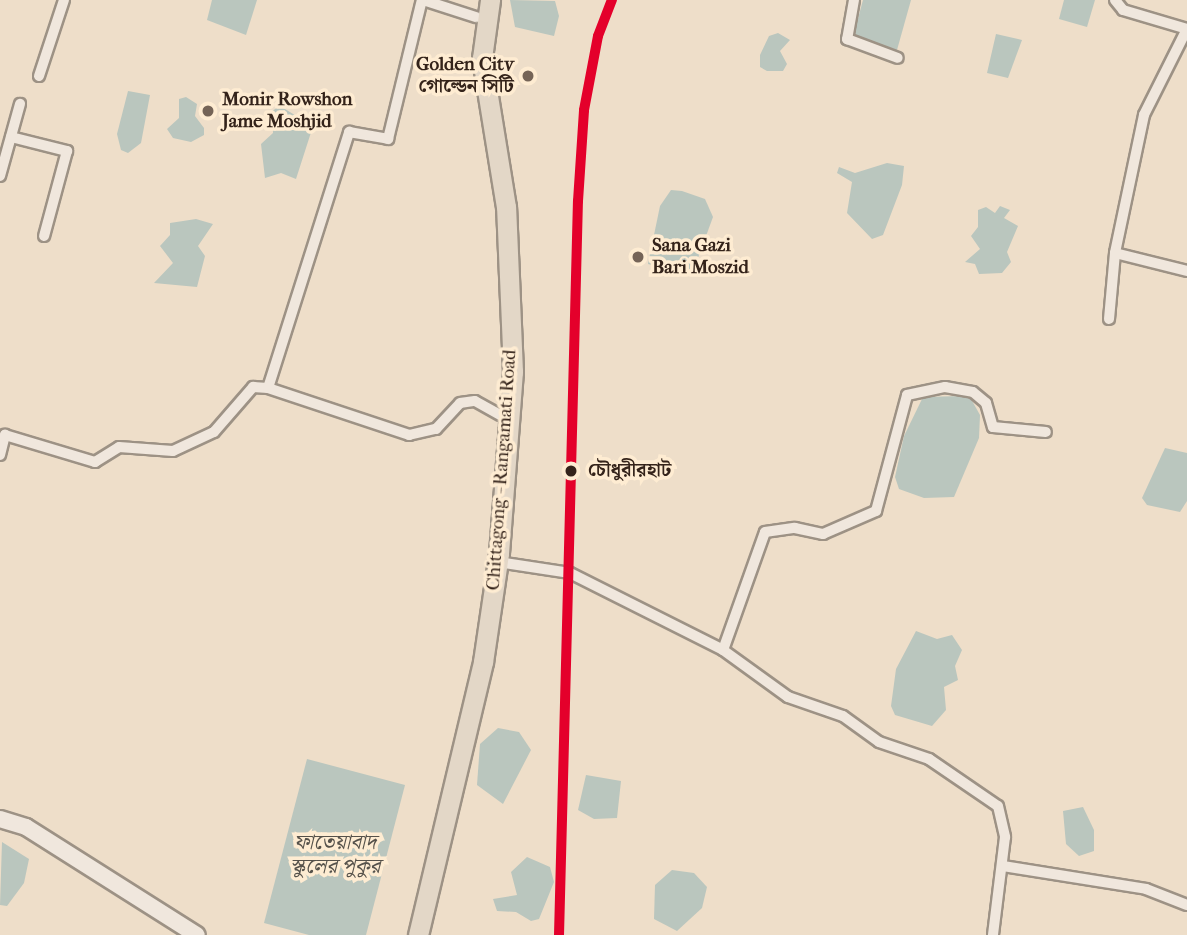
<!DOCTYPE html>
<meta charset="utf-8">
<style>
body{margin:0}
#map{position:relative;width:1187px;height:935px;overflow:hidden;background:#eedec9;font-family:"IM FELL French Canon","Noto Serif Bengali",serif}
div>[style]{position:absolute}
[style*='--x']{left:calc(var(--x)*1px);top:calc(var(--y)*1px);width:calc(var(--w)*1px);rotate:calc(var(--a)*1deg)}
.water>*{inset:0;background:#bac6be}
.roads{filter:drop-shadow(2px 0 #9d9285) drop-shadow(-2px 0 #9d9285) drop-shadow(0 2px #9d9285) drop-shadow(0 -2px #9d9285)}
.street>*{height:10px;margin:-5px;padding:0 5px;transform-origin:5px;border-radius:5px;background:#f0e7dd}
.secondary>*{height:16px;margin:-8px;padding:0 8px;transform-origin:8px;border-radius:8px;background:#f0e7dd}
.highway>*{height:19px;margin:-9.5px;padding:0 9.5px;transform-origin:9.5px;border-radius:9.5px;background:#e3d7c7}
.rail-1>*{height:10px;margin:-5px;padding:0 5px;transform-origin:5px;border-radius:5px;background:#e4002b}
.dots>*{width:19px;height:19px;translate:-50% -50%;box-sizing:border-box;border:4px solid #feecd2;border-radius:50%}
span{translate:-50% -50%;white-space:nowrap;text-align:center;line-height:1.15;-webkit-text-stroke:7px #feecd2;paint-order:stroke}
.poi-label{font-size:19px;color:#34231a;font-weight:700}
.right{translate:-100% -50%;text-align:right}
.left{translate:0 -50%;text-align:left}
.street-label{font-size:19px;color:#34231a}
.stop-label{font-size:19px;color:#34231a;font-weight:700}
.water-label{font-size:21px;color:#55514a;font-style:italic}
</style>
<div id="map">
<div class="water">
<i style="clip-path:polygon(212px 0,257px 0,246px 35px,207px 20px)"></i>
<i style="clip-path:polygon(510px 0,555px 1px,559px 16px,554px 36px,515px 27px)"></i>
<i style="clip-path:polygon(863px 0,911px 0,897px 50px,853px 37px)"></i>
<i style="clip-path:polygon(1064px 0,1095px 0,1087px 27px,1059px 19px)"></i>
<i style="clip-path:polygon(778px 33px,790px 40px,780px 51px,787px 64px,783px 71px,767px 71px,760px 67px,760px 55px,769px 36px)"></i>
<i style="clip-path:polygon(996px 34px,1022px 40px,1008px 78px,987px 73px)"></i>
<i style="clip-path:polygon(128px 91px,150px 95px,141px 143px,128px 153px,121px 150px,117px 134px)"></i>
<i style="clip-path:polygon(186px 97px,197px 104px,195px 116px,204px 128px,204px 135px,191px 142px,173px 138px,167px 129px,179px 118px,179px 99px)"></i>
<i style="clip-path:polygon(280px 106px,303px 120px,315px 120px,296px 179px,281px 173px,265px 178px,261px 144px,273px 133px,272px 111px)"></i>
<i style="clip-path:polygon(887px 163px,904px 166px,902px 185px,883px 235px,872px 239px,847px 213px,852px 182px,837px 173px,839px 167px,855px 173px)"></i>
<i style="clip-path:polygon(682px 191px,705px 199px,713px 217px,695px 266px,684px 273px,648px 264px,660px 206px,671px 190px)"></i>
<i style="clip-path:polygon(1000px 206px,1010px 210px,1004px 218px,1018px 226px,1007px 252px,1011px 262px,1002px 273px,979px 274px,975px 264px,965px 262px,980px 249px,971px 236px,978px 227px,978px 210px,986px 207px,995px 213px)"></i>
<i style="clip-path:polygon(196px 219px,213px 224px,198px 246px,205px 256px,197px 287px,154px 283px,173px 263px,160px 246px,170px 235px,170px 223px)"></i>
<i style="clip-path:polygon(962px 396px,971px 399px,980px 415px,979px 438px,954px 497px,924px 498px,899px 489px,895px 477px,904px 436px,923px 397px)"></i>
<i style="clip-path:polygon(1165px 448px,1187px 453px,1187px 501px,1180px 512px,1147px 505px,1142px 498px)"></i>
<i style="clip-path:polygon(916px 631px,937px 639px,952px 635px,962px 650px,955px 666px,958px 680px,944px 687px,946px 710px,932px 726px,895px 715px,891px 706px,896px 669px)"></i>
<i style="clip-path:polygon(498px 728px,519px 732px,531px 750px,503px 804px,477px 785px,480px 744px)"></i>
<i style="clip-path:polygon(307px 759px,405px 785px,366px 935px,309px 935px,264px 923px)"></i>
<i style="clip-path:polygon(586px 775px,621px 781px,617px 818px,594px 819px,578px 810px)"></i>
<i style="clip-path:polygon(1083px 807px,1094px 830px,1094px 851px,1079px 856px,1066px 844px,1063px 811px)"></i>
<i style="clip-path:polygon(2px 842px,29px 859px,24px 883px,7px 906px,0 905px)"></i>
<i style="clip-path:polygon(527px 857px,550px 867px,554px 882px,539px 919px,531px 921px,516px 912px,497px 911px,493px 899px,517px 895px,511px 872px)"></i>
<i style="clip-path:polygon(672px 870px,694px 873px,707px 887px,702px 908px,677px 931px,654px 919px,655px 885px)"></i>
</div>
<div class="roads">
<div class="street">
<i style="--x:423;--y:0;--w:56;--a:17.8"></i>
<i style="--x:854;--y:0;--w:40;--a:100"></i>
<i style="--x:847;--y:39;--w:54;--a:20.4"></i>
<i style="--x:1115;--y:0;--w:13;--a:51"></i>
<i style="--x:1123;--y:10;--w:67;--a:16.5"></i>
<i style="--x:1187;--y:29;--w:96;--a:116.6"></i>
<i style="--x:1144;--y:115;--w:141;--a:101.9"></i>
<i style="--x:1115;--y:253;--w:74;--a:14"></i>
<i style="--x:39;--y:76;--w:80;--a:-71.8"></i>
<i style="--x:11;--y:137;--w:58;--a:14"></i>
<i style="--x:67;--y:151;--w:88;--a:105.1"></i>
<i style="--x:0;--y:176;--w:75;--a:-74.5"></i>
<i style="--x:1109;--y:319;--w:66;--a:-84.8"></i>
<i style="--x:268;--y:388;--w:149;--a:18.4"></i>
<i style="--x:409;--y:435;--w:28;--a:-13"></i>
<i style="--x:436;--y:429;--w:35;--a:-47"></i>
<i style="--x:460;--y:403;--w:15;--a:-8"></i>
<i style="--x:475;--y:401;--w:29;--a:29"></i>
<i style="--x:0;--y:455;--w:21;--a:-76"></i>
<i style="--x:5;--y:435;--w:94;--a:16.7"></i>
<i style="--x:95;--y:462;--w:28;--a:-32"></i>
<i style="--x:119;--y:447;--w:54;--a:4.2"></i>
<i style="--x:173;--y:451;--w:45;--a:-24.9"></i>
<i style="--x:214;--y:432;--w:60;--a:-49.1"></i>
<i style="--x:253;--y:387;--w:15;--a:4"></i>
<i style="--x:268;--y:388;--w:269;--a:-72.4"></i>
<i style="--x:349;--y:132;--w:40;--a:10"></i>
<i style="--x:388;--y:139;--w:143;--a:-76.3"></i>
<i style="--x:498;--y:562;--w:73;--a:8.7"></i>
<i style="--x:570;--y:573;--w:171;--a:26.7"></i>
<i style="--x:723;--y:650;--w:80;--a:35.9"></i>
<i style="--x:788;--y:697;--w:58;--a:19.1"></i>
<i style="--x:843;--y:716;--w:44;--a:35.8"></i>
<i style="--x:879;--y:742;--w:53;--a:18.8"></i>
<i style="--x:929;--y:759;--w:83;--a:34.3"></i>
<i style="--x:998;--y:806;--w:32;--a:77"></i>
<i style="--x:1005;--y:837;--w:99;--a:97"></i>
<i style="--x:723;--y:650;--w:125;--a:-70.4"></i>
<i style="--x:765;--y:532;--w:30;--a:-8"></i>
<i style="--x:795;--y:528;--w:29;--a:12"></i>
<i style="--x:823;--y:534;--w:58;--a:-23.5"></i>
<i style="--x:876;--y:511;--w:120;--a:-75"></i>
<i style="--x:907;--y:395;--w:39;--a:-12"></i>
<i style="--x:945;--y:387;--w:28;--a:10"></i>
<i style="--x:973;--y:392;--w:17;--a:40"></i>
<i style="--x:986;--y:403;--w:25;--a:74"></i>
<i style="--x:993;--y:427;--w:53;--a:5.4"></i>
<i style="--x:1003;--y:866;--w:145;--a:9.1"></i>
<i style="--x:1146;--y:889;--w:44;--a:21.3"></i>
</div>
<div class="secondary">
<i style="--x:0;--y:819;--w:27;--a:17"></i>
<i style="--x:26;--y:827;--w:202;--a:32.3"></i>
</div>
<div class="highway">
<i style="--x:418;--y:935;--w:281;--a:-76.6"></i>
<i style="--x:483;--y:662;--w:110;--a:-81.6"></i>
<i style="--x:499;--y:553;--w:182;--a:-85.6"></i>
<i style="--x:513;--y:372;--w:165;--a:-92.4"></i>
<i style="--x:506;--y:207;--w:151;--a:-99.2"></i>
<i style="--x:482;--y:58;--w:59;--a:-82.1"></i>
</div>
</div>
<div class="rail-1">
<i style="--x:559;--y:935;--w:734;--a:-88.52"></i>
<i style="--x:578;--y:201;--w:91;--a:-86.2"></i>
<i style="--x:584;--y:110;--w:75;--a:-79.3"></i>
<i style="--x:598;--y:36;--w:39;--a:-69"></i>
</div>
<div class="dots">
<i style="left:528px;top:76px;background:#756457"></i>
<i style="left:208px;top:111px;background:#756457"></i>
<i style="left:638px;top:257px;background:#756457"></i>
<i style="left:571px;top:471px;background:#34231a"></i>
</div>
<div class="poi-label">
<span class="right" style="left:514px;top:76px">Golden City<br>গোল্ডেন সিটি</span>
<span class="left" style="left:222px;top:111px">Monir Rowshon<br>Jame Moshjid</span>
<span class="left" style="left:652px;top:257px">Sana Gazi<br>Bari Moszid</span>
</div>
<div class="street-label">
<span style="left:502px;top:470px;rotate:-86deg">Chittagong - Rangamati Road</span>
</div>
<div class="stop-label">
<span class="left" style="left:588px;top:471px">চৌধুরীরহাট</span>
</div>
<div class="water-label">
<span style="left:335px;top:854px">ফাতেয়াবাদ<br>স্কুলের পুকুর</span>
</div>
</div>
